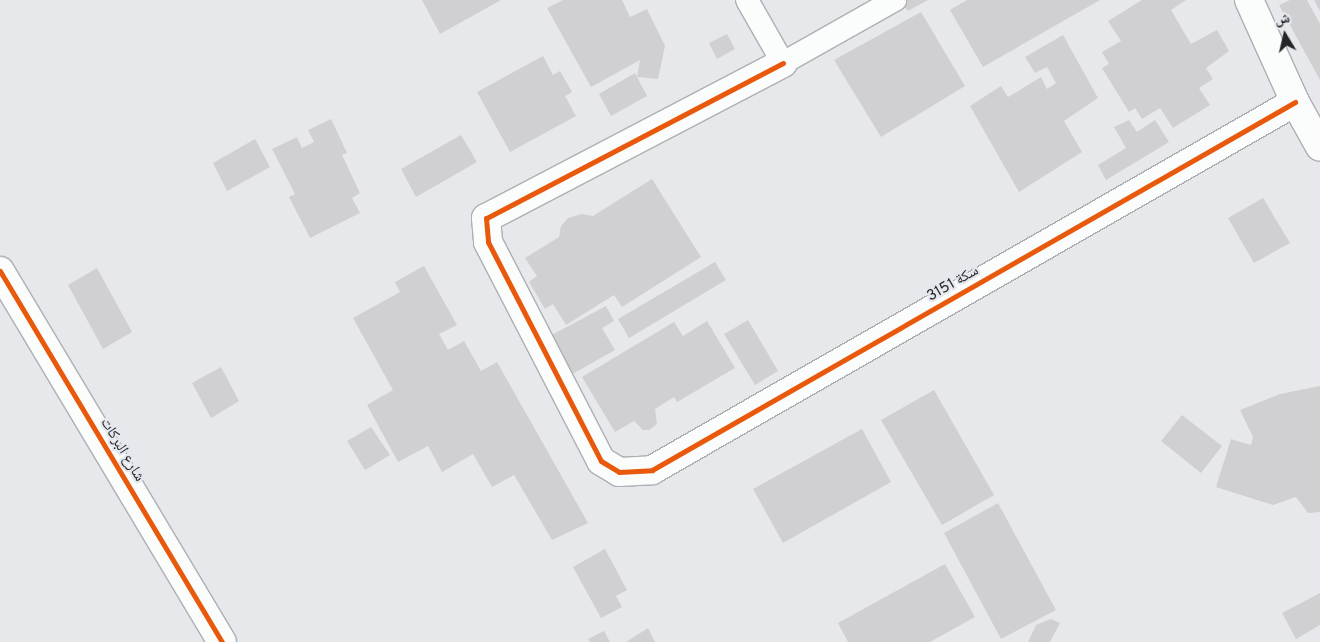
<!DOCTYPE html>
<meta charset="utf-8">
<style>
body{margin:0}
#map{position:relative;width:1320px;height:642px;overflow:hidden;background:#e6e8eb;font-family:Overpass,"Noto Naskh Arabic",sans-serif}
div>[style]{position:absolute}
[style*='--x']{left:calc(var(--x)*1px);top:calc(var(--y)*1px);width:calc(var(--w)*1px);rotate:calc(var(--a)*1deg)}
.building>*{inset:0;background:#d0d0d2}
.roads{filter:drop-shadow(1px 0 #aeafb2) drop-shadow(-1px 0 #aeafb2) drop-shadow(0 1px #aeafb2) drop-shadow(0 -1px #aeafb2)}
.service>*{height:22px;margin:-11px;padding:0 11px;transform-origin:11px;border-radius:11px;background:#fbfcfc}
.minor>*{height:28px;margin:-14px;padding:0 14px;transform-origin:14px;border-radius:14px;background:#fbfcfc}
.tertiary>*{height:28px;margin:-14px;padding:0 14px;transform-origin:14px;border-radius:14px;background:#fbfcfc}
.cycleway>*{height:5px;margin:-2.5px;padding:0 2.5px;transform-origin:2.5px;border-radius:2.5px;background:#e8590c}
span{translate:-50% -50%;white-space:nowrap;text-align:center;line-height:1.15;-webkit-text-stroke:4.5px #e4e8ed;paint-order:stroke}
.street-label{font-size:15px;color:#242527}
.north{position:absolute;left:1260px;top:10px;width:50px;height:50px;-webkit-text-stroke:4px #e4e8ed;paint-order:stroke;rotate:351deg;font-size:14px;font-weight:700;line-height:20px;text-align:center;color:#242527}
.north::after{content:'';display:block;margin:auto;width:18px;height:22px;background:#242527;clip-path:polygon(50% 0,100% 100%,50% 72%,0 100%)}
</style>
<div id="map">
<div class="building">
<i style="clip-path:polygon(422px 0,501px 0,440px 34px)"></i>
<i style="clip-path:polygon(563px 0,622px 0,630px 17px,647px 9px,665px 46px,658px 79px,637px 77px,640px 60px,591px 87px,547px 8px)"></i>
<i style="clip-path:polygon(878px 0,928px 0,908px 11px,900px 1px)"></i>
<i style="clip-path:polygon(967px 0,1100px 0,983px 67px,950px 10px)"></i>
<i style="clip-path:polygon(1142px 0,1186px 0,1171px 10px,1191px 44px,1217px 30px,1229px 51px,1206px 68px,1213px 79px,1199px 88px,1210px 105px,1173px 128px,1160px 108px,1142px 119px,1135px 108px,1129px 112px,1102px 68px,1109px 64px,1102px 52px,1121px 41px,1108px 21px)"></i>
<i style="clip-path:polygon(1290px 0,1307px 0,1320px 24px,1320px 80px,1279px 5px)"></i>
<i style="clip-path:polygon(1314px 0,1320px 0,1320px 11px)"></i>
<i style="clip-path:polygon(921px 12px,965px 86px,881px 137px,834px 60px)"></i>
<i style="clip-path:polygon(727px 34px,735px 49px,717px 59px,709px 43px)"></i>
<i style="clip-path:polygon(1063px 35px,1098px 98px,1064px 121px,1082px 152px,1019px 192px,970px 106px,1001px 86px,1008px 97px,1041px 77px,1047px 89px,1056px 83px,1047px 67px,1035px 73px,1025px 57px)"></i>
<i style="clip-path:polygon(543px 56px,553px 75px,560px 71px,572px 92px,565px 96px,576px 116px,510px 152px,477px 92px)"></i>
<i style="clip-path:polygon(635px 73px,647px 96px,611px 116px,599px 94px)"></i>
<i style="clip-path:polygon(331px 119px,347px 153px,342px 155px,360px 193px,352px 198px,360px 213px,310px 238px,289px 197px,295px 194px,272px 149px,297px 137px,302px 148px,314px 142px,308px 130px)"></i>
<i style="clip-path:polygon(1129px 120px,1137px 132px,1155px 120px,1169px 142px,1106px 180px,1098px 165px,1126px 148px,1114px 127px)"></i>
<i style="clip-path:polygon(461px 135px,477px 162px,416px 197px,401px 169px)"></i>
<i style="clip-path:polygon(255px 139px,270px 167px,227px 191px,213px 163px)"></i>
<i style="clip-path:polygon(652px 179px,701px 257px,622px 307px,614px 295px,566px 325px,553px 304px,545px 309px,529px 282px,537px 276px,525px 258px,559px 237px,561px 226px,568px 218px,582px 214px,593px 216px)"></i>
<i style="clip-path:polygon(1263px 198px,1290px 243px,1254px 263px,1228px 218px)"></i>
<i style="clip-path:polygon(715px 262px,726px 280px,629px 338px,618px 319px)"></i>
<i style="clip-path:polygon(424px 266px,457px 325px,439px 334px,448px 350px,464px 341px,481px 371px,497px 362px,588px 523px,552px 540px,514px 475px,492px 487px,473px 454px,442px 472px,428px 446px,398px 462px,367px 405px,393px 390px,353px 318px,400px 292px,395px 282px)"></i>
<i style="clip-path:polygon(97px 268px,132px 332px,103px 349px,68px 285px)"></i>
<i style="clip-path:polygon(606px 306px,614px 321px,602px 328px,615px 350px,569px 376px,548px 337px)"></i>
<i style="clip-path:polygon(748px 320px,778px 371px,755px 385px,724px 334px)"></i>
<i style="clip-path:polygon(707px 321px,735px 368px,677px 402px,674px 397px,655px 409px,657px 424px,649px 430px,643px 430px,634px 421px,615px 432px,582px 377px,674px 322px,683px 336px)"></i>
<i style="clip-path:polygon(221px 367px,239px 401px,211px 418px,192px 383px)"></i>
<i style="clip-path:polygon(1320px 386px,1320px 512px,1308px 513px,1296px 497px,1273px 505px,1216px 487px,1231px 439px,1251px 445px,1253px 437px,1240px 410px,1280px 394px)"></i>
<i style="clip-path:polygon(934px 390px,994px 495px,942px 525px,881px 420px)"></i>
<i style="clip-path:polygon(1182px 415px,1222px 446px,1201px 473px,1161px 441px)"></i>
<i style="clip-path:polygon(371px 427px,390px 455px,365px 470px,347px 441px)"></i>
<i style="clip-path:polygon(862px 429px,891px 482px,783px 543px,753px 489px)"></i>
<i style="clip-path:polygon(998px 503px,1056px 610px,1001px 639px,944px 533px)"></i>
<i style="clip-path:polygon(605px 549px,627px 590px,616px 596px,622px 607px,601px 618px,573px 567px)"></i>
<i style="clip-path:polygon(945px 564px,975px 617px,930px 642px,848px 642px,838px 623px)"></i>
<i style="clip-path:polygon(1320px 593px,1320px 625px,1296px 639px,1282px 613px)"></i>
<i style="clip-path:polygon(1051px 619px,1060px 623px,1050px 642px,1028px 642px,1036px 625px)"></i>
<i style="clip-path:polygon(648px 628px,655px 642px,626px 642px)"></i>
<i style="clip-path:polygon(604px 631px,610px 642px,590px 642px,588px 639px)"></i>
</div>
<div class="roads">
<div class="service">
<i style="--x:747;--y:0;--w:73;--a:60.3"></i>
<i style="--x:783;--y:63;--w:129;--a:-29.4"></i>
</div>
<div class="minor">
<i style="--x:1249;--y:0;--w:112;--a:65.7"></i>
<i style="--x:1295;--y:102;--w:51;--a:60.9"></i>
<i style="--x:783;--y:63;--w:335;--a:152.4"></i>
<i style="--x:486;--y:218;--w:24;--a:85"></i>
<i style="--x:488;--y:242;--w:246;--a:62.7"></i>
<i style="--x:601;--y:461;--w:21;--a:31"></i>
<i style="--x:619;--y:472;--w:33;--a:-3"></i>
<i style="--x:652;--y:470;--w:741;--a:-29.78"></i>
</div>
<div class="tertiary">
<i style="--x:0;--y:271;--w:432;--a:59.1"></i>
</div>
</div>
<div class="cycleway">
<i style="--x:783;--y:63;--w:335;--a:152.4"></i>
<i style="--x:486;--y:218;--w:24;--a:85"></i>
<i style="--x:488;--y:242;--w:246;--a:62.7"></i>
<i style="--x:601;--y:461;--w:21;--a:31"></i>
<i style="--x:619;--y:472;--w:33;--a:-3"></i>
<i style="--x:652;--y:470;--w:741;--a:-29.78"></i>
<i style="--x:0;--y:271;--w:432;--a:59.1"></i>
</div>
<div class="street-label">
<span style="left:953px;top:284px;rotate:-30deg">سكة 3151</span>
<span style="left:122px;top:450px;rotate:59deg">شارع البركات</span>
</div>
<div class="north">ش</div>
</div>
